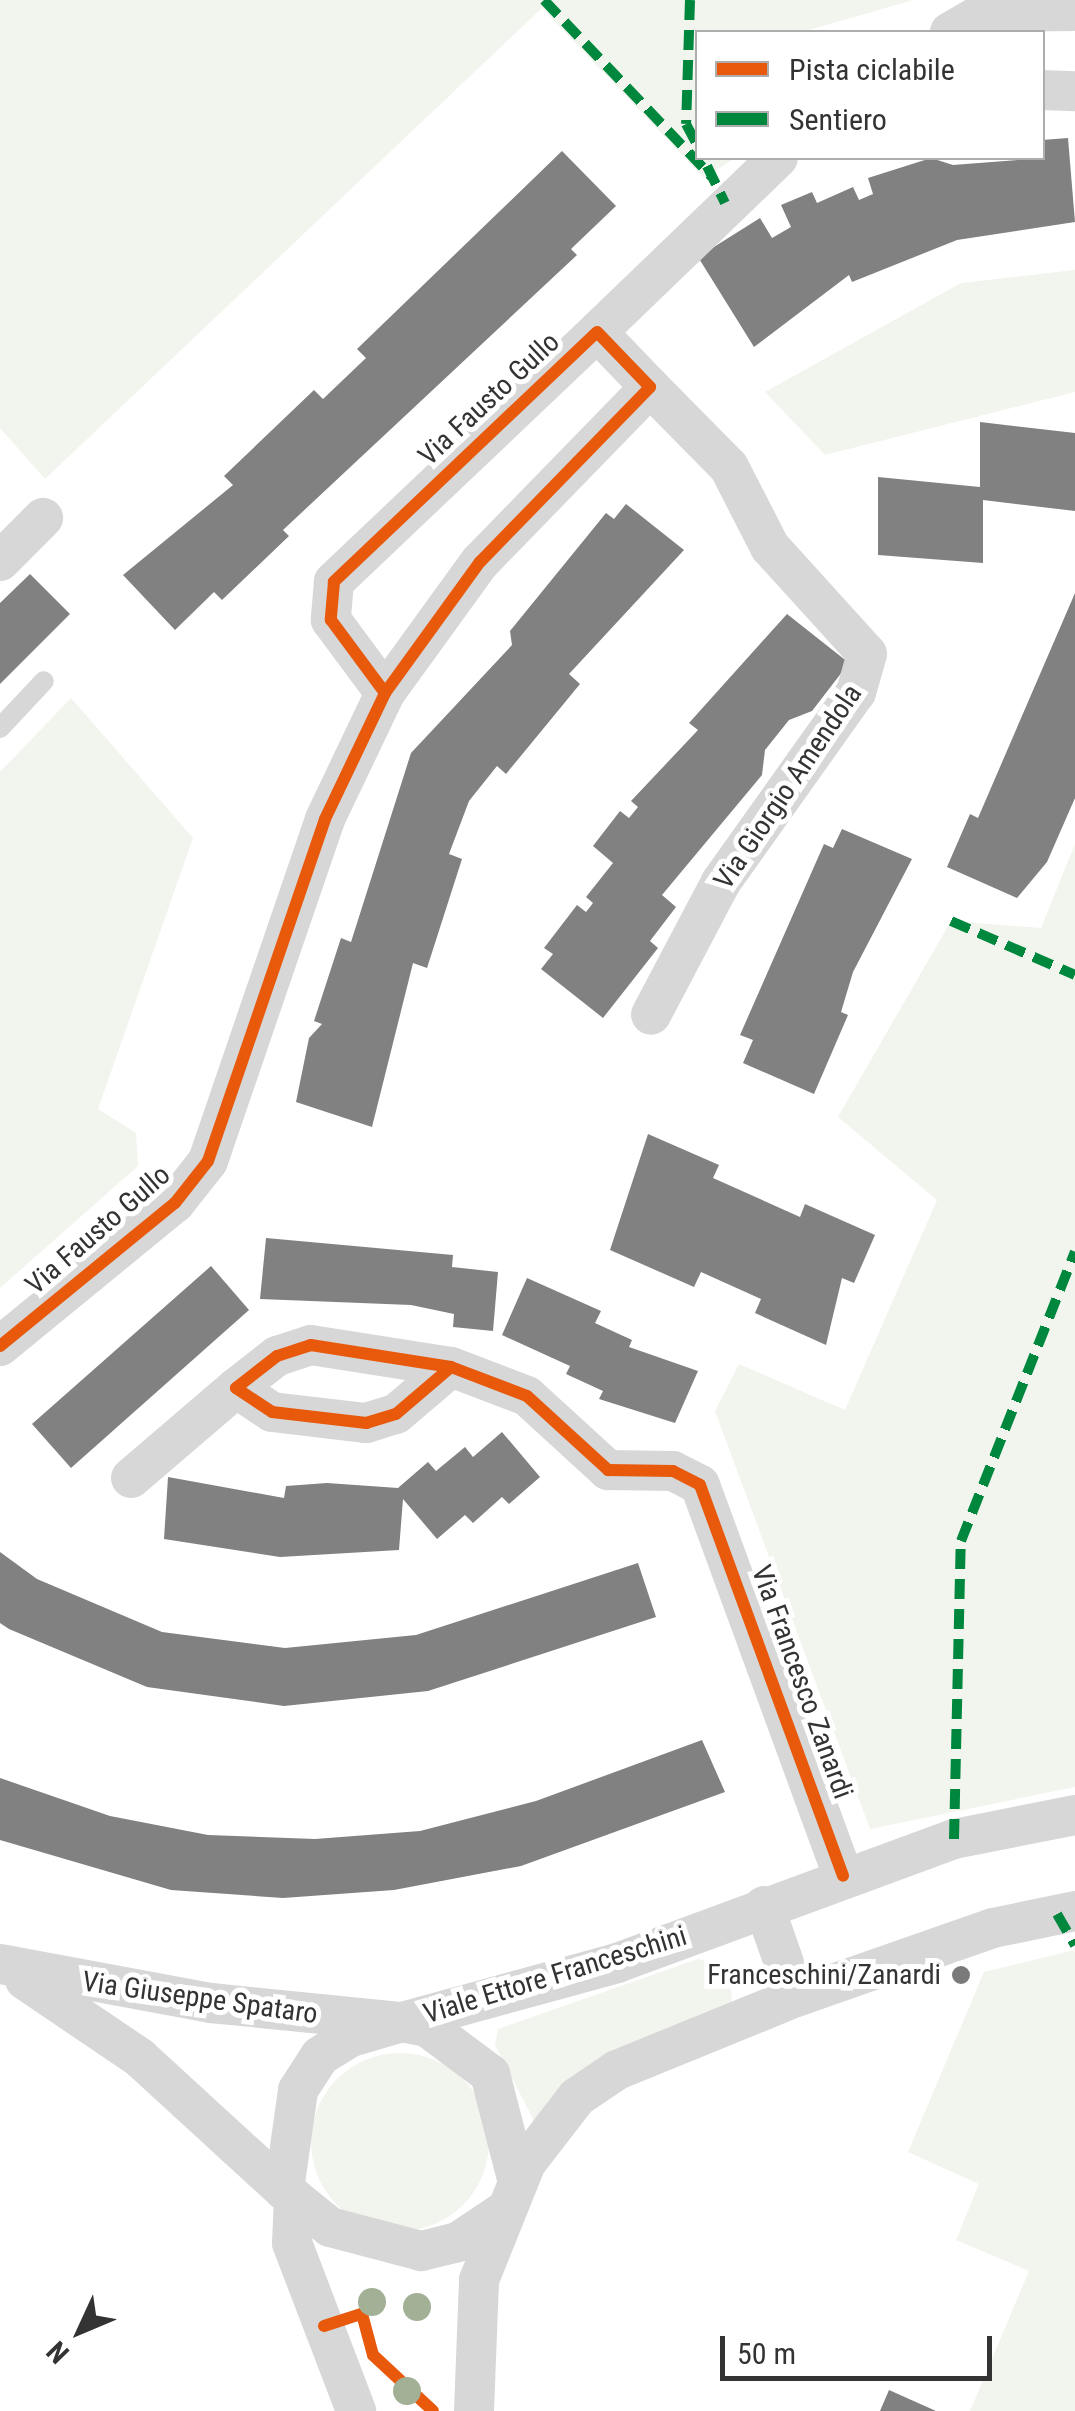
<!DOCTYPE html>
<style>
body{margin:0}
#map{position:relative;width:1075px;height:2411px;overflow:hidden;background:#fff;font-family:"Roboto Condensed",sans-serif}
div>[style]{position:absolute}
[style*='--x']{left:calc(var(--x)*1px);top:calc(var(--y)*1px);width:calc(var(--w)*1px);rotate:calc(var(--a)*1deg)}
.green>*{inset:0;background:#f1f5ed}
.round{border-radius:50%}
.building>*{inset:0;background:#818181}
.lane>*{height:20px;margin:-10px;padding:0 10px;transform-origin:10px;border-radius:10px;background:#d7d7d7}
.street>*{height:40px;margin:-20px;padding:0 20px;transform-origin:20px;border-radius:20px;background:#d7d7d7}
.quiet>*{height:10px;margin-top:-5px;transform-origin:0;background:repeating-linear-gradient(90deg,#00873e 0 20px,transparent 0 30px)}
.cycleway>*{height:12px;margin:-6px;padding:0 6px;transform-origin:6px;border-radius:6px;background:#e8590c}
.trees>*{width:28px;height:28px;margin:-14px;border-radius:50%;background:#a2b095}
.dots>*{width:28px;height:28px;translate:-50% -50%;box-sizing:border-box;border:5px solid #fff;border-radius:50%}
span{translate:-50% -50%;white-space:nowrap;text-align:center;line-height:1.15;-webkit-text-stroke:10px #fff;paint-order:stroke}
.street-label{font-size:28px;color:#333}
.poi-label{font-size:28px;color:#333}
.right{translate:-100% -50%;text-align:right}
.legend{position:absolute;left:695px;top:30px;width:350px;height:130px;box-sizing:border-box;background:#fff;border:2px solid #adadad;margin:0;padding:12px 18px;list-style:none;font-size:30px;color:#333}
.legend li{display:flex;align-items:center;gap:20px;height:50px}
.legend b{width:50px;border:2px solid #adadad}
.north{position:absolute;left:30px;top:2281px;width:100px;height:100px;-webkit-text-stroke:8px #fff;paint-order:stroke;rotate:226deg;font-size:28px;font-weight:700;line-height:40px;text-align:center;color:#333}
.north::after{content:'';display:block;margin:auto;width:35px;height:45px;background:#333;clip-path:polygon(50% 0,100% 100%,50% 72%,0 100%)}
.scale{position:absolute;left:720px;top:2336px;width:272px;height:45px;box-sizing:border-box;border:5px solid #333;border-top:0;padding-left:12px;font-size:30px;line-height:35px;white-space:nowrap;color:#333;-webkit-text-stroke:8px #fff;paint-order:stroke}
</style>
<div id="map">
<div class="green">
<i style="clip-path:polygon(0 0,913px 0,802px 32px,698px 32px,698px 158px,735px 158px,704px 178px,542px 8px,45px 479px,0 428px)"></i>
<i style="clip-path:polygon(1075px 270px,1075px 392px,825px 455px,765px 392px,961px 283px)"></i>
<i style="clip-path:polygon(71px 698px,193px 838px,98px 1109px,136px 1133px,138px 1166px,0 1288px,0 772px)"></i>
<i style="clip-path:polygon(1075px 844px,1075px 1787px,870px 1829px,715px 1411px,739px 1364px,845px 1410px,937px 1200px,838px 1117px,951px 921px,1041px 928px)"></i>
<i style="clip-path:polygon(1075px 1950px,1075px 2411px,970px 2411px,1029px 2271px,956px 2240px,979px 2184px,908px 2152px,984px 1972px)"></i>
<i style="clip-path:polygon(698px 1959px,729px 1967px,732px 2002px,534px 2121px,495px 2045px,498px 2029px)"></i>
<i class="round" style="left:311px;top:2053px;width:178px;height:178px"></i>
</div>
<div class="building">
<i style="clip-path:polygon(1068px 138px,1075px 222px,957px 240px,852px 282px,849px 275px,754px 347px,698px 257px,760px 218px,772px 238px,791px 227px,781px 205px,812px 192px,817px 203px,853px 187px,859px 200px,873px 194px,868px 178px,931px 158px,953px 165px,1042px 158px,1042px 140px)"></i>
<i style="clip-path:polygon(562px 151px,616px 206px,571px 249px,577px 255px,283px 530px,289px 536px,222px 600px,214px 592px,175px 630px,123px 575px,233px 485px,224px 476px,314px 390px,323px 399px,366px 358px,357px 349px)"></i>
<i style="clip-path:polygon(980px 422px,1075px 433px,1075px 511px,983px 500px,983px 563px,878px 555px,878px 477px,980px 487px)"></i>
<i style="clip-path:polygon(626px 504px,684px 550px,569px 674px,580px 684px,506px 774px,497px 766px,469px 801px,449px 854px,462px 859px,427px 968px,413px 963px,372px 1127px,296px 1102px,309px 1038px,322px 1024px,314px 1021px,341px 938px,351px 942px,411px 753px,512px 645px,510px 631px,606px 513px,614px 519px)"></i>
<i style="clip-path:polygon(30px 574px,70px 614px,0 684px,0 603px)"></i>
<i style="clip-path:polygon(1075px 593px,1075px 798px,1047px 862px,1017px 898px,947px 867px,970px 814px,978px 818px)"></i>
<i style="clip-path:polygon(787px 614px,849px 663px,812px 711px,789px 720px,765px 750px,762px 775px,662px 895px,676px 907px,650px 941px,658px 948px,603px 1018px,541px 969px,553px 954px,544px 948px,577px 905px,586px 912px,593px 903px,586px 897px,613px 863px,593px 846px,620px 811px,629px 818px,638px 807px,631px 801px,698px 730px,689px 723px)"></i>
<i style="clip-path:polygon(842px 829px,912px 859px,853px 972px,841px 1012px,848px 1015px,814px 1094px,743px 1063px,753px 1040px,740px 1035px,824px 844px,833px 848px)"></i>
<i style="clip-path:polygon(648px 1134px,719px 1165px,713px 1178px,800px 1217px,805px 1204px,875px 1235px,854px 1283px,842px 1278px,826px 1345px,755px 1313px,761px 1299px,701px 1272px,694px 1287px,610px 1250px)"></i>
<i style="clip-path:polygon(266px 1238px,453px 1255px,452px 1267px,498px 1272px,493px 1331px,453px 1327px,454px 1314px,411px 1305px,260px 1299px)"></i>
<i style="clip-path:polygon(211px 1266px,249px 1310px,71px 1468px,32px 1424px)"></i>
<i style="clip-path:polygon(527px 1278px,601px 1311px,595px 1323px,632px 1340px,629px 1347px,698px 1371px,675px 1423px,599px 1399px,603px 1391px,566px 1374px,570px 1366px,502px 1335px)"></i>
<i style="clip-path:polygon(502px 1432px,540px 1477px,509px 1504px,502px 1497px,473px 1523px,465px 1515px,437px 1539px,403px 1499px,399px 1550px,280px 1557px,164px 1539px,168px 1477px,284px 1498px,286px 1486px,327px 1483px,398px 1488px,428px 1462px,436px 1471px,465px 1447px,473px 1457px)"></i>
<i style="clip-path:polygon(0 1552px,37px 1579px,162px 1632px,285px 1648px,416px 1635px,638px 1563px,656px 1617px,428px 1691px,284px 1706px,147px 1687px,9px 1629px,0 1623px)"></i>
<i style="clip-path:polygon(702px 1740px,725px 1792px,521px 1866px,394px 1890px,283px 1898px,171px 1890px,0 1840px,0 1778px,110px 1816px,208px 1835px,315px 1839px,420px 1831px,536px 1801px)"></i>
<i style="clip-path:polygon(889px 2390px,936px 2411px,880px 2411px)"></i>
</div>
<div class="lane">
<i style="--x:0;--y:728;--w:64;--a:-46.9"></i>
</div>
<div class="street">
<i style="--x:950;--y:32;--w:39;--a:-30"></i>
<i style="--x:984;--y:12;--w:91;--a:-0.6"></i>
<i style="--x:1042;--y:90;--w:33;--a:2"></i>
<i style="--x:597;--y:332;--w:251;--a:-43.9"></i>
<i style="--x:650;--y:387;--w:112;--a:45.4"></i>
<i style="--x:729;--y:467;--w:90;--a:62.9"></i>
<i style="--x:770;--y:547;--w:144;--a:47.8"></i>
<i style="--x:867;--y:654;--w:40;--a:106"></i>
<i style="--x:856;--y:692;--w:233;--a:125.4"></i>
<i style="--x:721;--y:882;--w:150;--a:117.8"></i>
<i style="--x:0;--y:561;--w:61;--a:-45"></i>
<i style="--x:0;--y:1346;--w:226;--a:-39.3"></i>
<i style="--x:175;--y:1203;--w:53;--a:-51.8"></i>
<i style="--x:208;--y:1161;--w:361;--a:-71.1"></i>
<i style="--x:325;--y:819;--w:140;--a:-64.5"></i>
<i style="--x:385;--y:693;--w:162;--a:-54.1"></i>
<i style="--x:480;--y:562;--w:244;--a:-45.8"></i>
<i style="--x:650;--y:387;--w:76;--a:-133.9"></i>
<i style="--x:597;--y:332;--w:363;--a:136.5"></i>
<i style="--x:334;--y:582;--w:38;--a:95"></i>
<i style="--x:331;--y:620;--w:91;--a:53.5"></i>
<i style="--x:451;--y:1367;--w:142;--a:-171.1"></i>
<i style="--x:311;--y:1345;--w:36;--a:162"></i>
<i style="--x:277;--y:1356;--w:52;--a:142"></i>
<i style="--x:236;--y:1388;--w:43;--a:33.7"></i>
<i style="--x:272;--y:1412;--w:95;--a:6.7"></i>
<i style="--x:366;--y:1423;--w:31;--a:-17"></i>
<i style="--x:396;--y:1414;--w:72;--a:-40.5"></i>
<i style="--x:451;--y:1367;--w:81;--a:20.9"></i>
<i style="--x:527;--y:1396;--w:110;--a:42.4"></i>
<i style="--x:608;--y:1470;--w:65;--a:0.9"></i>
<i style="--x:673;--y:1471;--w:30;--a:27"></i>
<i style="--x:700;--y:1485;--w:416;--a:69.9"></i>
<i style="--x:131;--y:1478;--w:138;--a:-40.6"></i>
<i style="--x:764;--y:1906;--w:96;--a:70.6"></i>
<i style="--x:0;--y:1964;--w:215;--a:10.5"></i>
<i style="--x:211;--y:2003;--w:192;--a:5.7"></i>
<i style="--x:402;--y:2022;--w:223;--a:-15.3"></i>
<i style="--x:617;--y:1963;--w:359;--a:-20.2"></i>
<i style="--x:954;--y:1839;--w:123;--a:-11.2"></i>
<i style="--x:25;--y:1980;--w:139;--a:34.1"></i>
<i style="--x:140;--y:2058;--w:195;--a:42.5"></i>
<i style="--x:294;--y:2198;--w:45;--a:92.5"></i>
<i style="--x:292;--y:2243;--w:180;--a:69.1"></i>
<i style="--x:503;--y:2212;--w:54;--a:146.3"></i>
<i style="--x:458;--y:2242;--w:38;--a:166"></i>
<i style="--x:421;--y:2251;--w:94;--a:-165.2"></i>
<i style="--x:330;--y:2227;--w:59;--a:-141.2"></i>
<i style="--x:284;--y:2190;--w:101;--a:-82"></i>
<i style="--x:298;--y:2090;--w:40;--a:-57.1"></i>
<i style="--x:320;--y:2056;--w:36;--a:-32"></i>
<i style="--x:351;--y:2037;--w:53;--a:-16.4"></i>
<i style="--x:402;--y:2022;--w:25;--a:11"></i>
<i style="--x:427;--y:2027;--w:79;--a:36.7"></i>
<i style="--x:490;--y:2074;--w:112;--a:75.5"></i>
<i style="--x:474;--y:2411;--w:131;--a:-87.8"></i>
<i style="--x:479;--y:2280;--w:126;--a:-68.1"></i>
<i style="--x:526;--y:2163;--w:83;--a:-52.3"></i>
<i style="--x:577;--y:2097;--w:48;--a:-34"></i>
<i style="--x:617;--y:2070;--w:193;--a:-22.2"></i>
<i style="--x:796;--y:1997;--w:209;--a:-19.3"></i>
<i style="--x:993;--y:1928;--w:84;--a:-11.7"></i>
</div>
<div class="quiet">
<i style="--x:544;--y:0;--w:244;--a:46.5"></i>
<i style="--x:690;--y:0;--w:124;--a:91.8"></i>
<i style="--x:686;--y:124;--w:26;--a:62"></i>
<i style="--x:707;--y:166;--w:41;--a:64.1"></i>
<i style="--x:951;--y:921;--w:135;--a:23.5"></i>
<i style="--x:954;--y:1839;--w:298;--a:-88.7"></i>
<i style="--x:961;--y:1541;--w:311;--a:-68.5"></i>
<i style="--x:1057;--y:1914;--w:36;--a:60"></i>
</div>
<div class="cycleway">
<i style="--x:0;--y:1346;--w:226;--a:-39.3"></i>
<i style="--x:175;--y:1203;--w:53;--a:-51.8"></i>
<i style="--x:208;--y:1161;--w:361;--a:-71.1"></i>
<i style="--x:325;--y:819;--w:140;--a:-64.5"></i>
<i style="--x:385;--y:693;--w:162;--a:-54.1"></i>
<i style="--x:480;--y:562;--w:244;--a:-45.8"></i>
<i style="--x:650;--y:387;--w:76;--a:-133.9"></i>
<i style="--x:597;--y:332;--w:363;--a:136.5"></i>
<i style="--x:334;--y:582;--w:38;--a:95"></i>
<i style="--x:331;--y:620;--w:91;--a:53.5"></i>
<i style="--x:451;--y:1367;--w:142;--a:-171.1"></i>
<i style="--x:311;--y:1345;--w:36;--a:162"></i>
<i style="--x:277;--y:1356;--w:52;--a:142"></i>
<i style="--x:236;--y:1388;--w:43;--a:33.7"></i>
<i style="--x:272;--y:1412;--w:95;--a:6.7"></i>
<i style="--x:366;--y:1423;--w:31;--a:-17"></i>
<i style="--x:396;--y:1414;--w:72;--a:-40.5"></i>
<i style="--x:451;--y:1367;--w:81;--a:20.9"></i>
<i style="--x:527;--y:1396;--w:110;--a:42.4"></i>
<i style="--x:608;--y:1470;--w:65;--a:0.9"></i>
<i style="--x:673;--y:1471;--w:30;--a:27"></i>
<i style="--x:700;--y:1485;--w:416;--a:69.9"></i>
<i style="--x:324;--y:2326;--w:40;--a:-18"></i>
<i style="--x:362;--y:2314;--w:42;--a:75"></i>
<i style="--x:373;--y:2355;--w:82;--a:43"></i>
</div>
<div class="trees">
<i style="left:372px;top:2302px"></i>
<i style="left:417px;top:2307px"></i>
<i style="left:407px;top:2391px"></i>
</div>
<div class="dots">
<i style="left:961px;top:1975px;background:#7a7a7a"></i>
</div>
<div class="street-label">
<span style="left:489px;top:399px;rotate:-43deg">Via Fausto Gullo</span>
<span style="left:788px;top:787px;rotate:-56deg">Via Giorgio Amendola</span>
<span style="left:98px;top:1230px;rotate:-41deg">Via Fausto Gullo</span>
<span style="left:802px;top:1682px;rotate:70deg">Via Francesco Zanardi</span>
<span style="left:555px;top:1975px;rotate:-17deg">Viale Ettore Franceschini</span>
<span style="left:200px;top:1998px;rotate:8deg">Via Giuseppe Spataro</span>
</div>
<div class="poi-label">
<span class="right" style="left:941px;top:1975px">Franceschini/Zanardi</span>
</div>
<ul class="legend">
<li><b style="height:12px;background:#e8590c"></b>Pista ciclabile</li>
<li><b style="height:12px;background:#00873e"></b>Sentiero</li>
</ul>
<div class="north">N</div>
<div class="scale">50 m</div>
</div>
